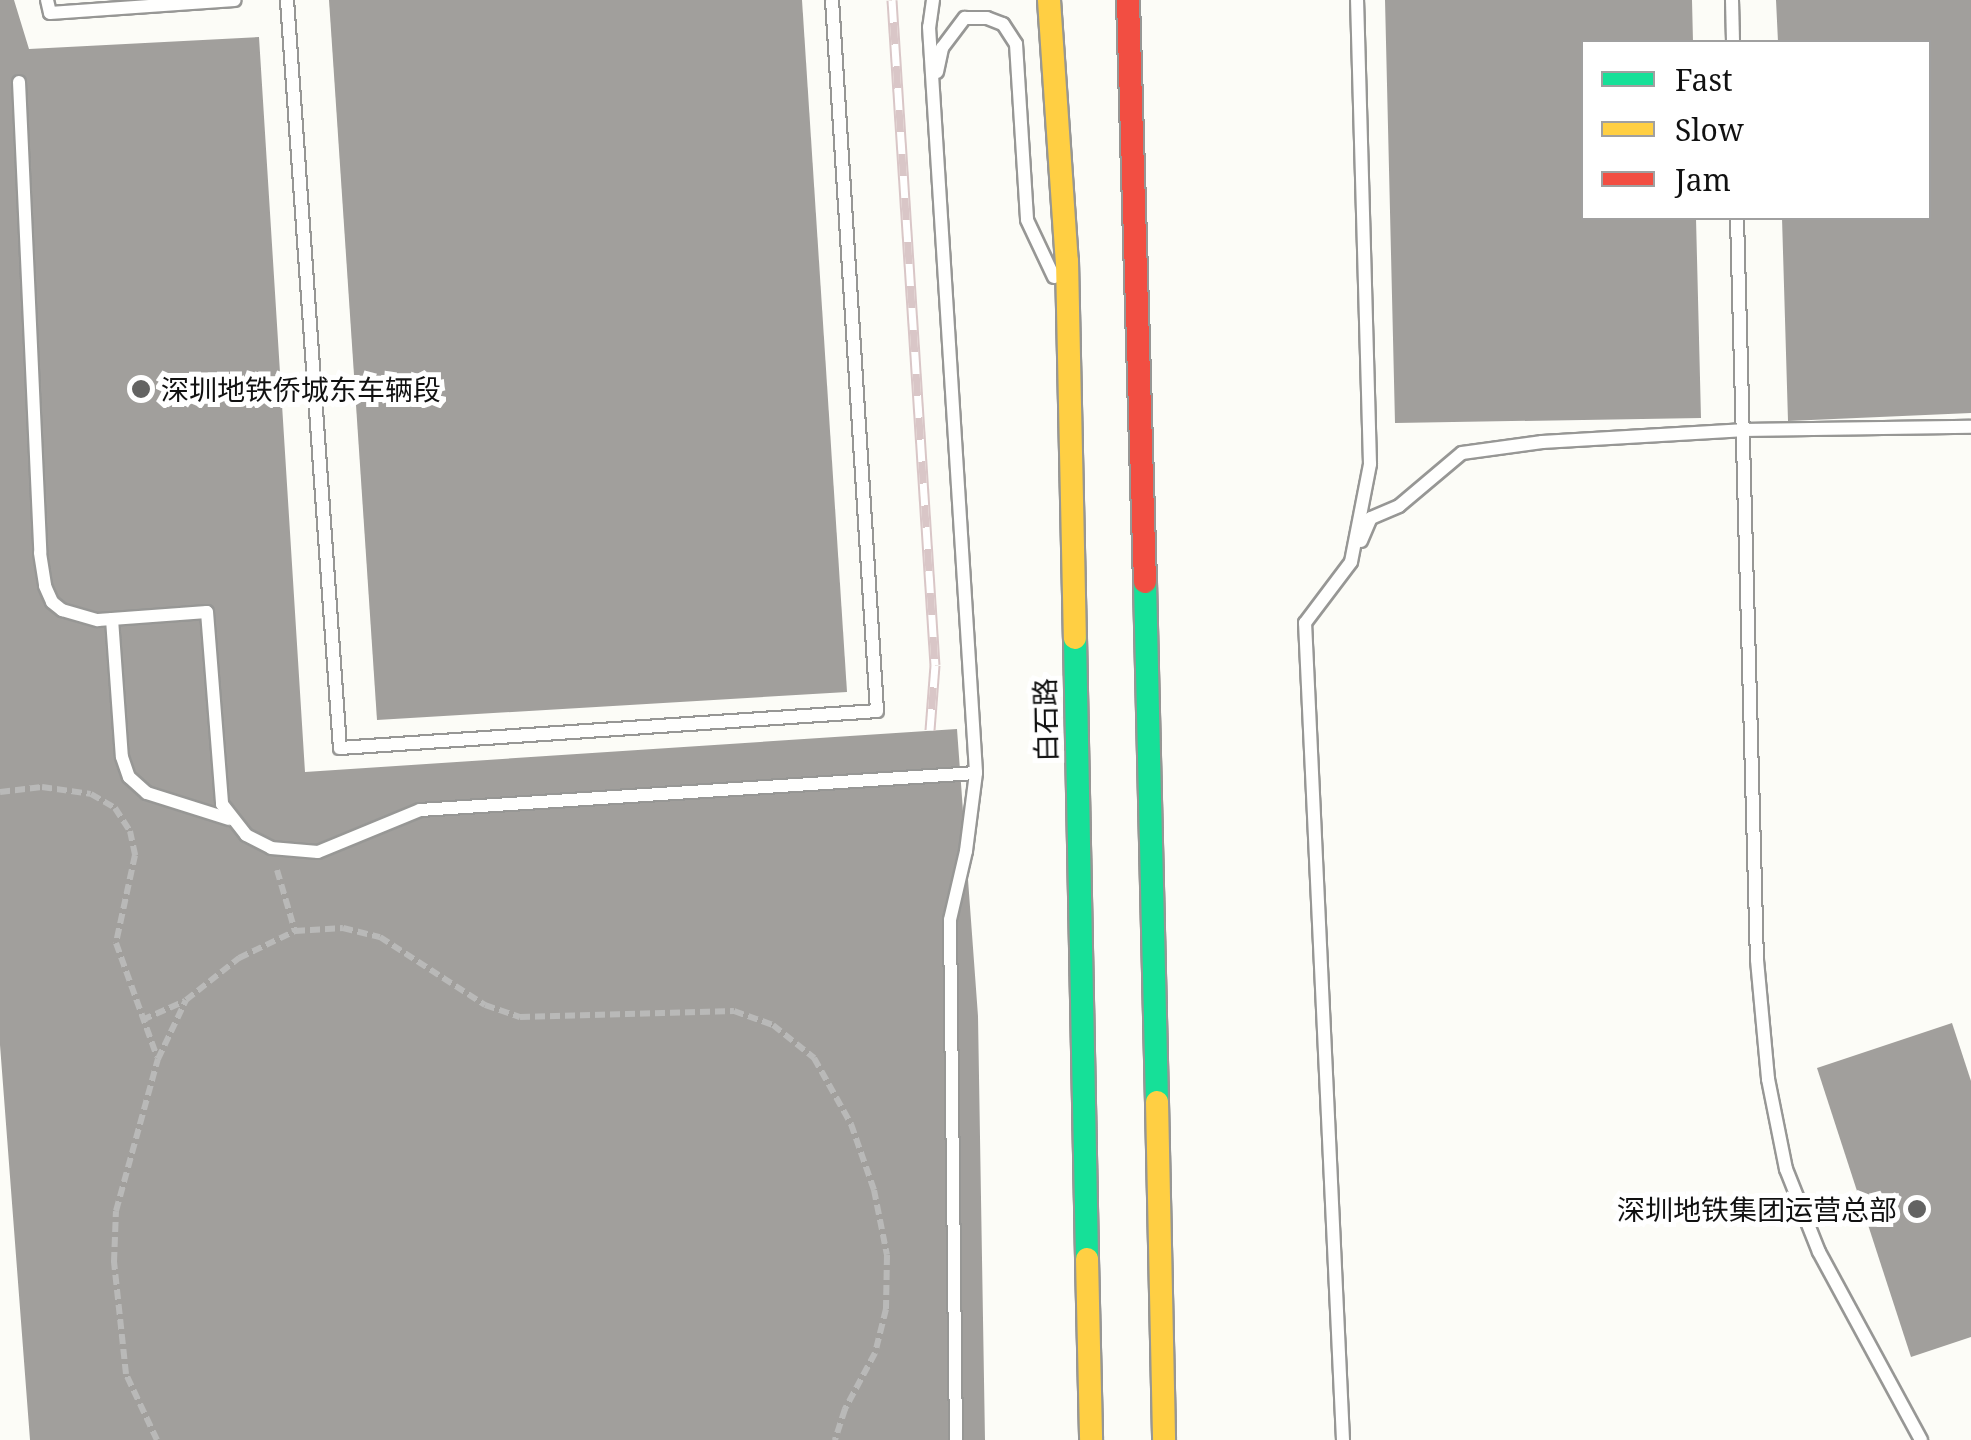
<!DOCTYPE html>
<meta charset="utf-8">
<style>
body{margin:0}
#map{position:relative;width:1971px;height:1440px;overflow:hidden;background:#fcfcf7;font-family:"Noto Serif","Noto Sans SC",serif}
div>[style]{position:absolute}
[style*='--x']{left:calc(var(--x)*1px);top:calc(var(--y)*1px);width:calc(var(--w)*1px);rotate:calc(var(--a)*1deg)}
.building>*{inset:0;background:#a19f9c}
.path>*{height:6px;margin-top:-3px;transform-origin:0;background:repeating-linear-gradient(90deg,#b9b9b8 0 10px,transparent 0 15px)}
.roads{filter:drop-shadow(2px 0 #979795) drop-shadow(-2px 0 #979795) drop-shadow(0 2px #979795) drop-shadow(0 -2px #979795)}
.lane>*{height:12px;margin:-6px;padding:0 6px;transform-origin:6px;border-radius:6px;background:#fffffe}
.fast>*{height:22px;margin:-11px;padding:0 11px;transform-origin:11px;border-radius:11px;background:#16e098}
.slow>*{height:22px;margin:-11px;padding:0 11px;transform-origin:11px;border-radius:11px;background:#ffcf43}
.jam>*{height:22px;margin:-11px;padding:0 11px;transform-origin:11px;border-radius:11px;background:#f24e42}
.rail>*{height:11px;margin-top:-5.5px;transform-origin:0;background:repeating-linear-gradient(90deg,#fff 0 22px,#d9c6c7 0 44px);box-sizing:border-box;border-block:2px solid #d9c6c7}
.dots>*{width:28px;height:28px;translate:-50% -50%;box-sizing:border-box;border:5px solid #fff;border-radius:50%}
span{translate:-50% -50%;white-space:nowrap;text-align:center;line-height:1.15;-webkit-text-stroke:10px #fff;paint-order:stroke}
.poi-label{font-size:28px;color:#111}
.left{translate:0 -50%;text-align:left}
.right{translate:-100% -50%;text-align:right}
.street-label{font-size:28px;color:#111}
.legend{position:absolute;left:1581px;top:40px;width:350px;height:180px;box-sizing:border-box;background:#fff;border:2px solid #a0a0a0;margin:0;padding:12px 18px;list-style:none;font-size:30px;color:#111}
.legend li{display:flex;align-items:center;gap:20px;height:50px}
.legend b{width:50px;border:2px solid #a0a0a0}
</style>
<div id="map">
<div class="building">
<i style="clip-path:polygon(0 0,14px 0,29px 49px,259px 37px,305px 772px,957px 729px,978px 1016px,985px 1440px,30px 1440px,0 1045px)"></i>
<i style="clip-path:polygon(329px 0,802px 0,847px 692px,377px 720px)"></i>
<i style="clip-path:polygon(1385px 0,1692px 0,1693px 42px,1584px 42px,1584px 218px,1696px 218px,1701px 418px,1395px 423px)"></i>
<i style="clip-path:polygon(1776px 0,1971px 0,1971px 413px,1788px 421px,1782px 218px,1928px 218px,1928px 42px,1778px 42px)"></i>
<i style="clip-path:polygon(1952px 1023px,1971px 1081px,1971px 1337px,1911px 1357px,1817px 1068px)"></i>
</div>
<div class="path">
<i style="--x:0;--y:792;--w:42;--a:-6.8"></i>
<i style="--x:42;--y:787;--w:49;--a:8.1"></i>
<i style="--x:91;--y:794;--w:28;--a:30"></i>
<i style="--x:115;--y:808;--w:27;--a:57"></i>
<i style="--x:130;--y:831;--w:25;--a:78"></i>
<i style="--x:135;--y:855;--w:90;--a:102.2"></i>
<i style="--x:116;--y:943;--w:121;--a:70.2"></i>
<i style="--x:277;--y:870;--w:64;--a:73.6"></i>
<i style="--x:142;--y:1020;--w:47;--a:-23.8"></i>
<i style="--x:157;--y:1440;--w:73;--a:-115.2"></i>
<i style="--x:126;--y:1374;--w:113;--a:-96.1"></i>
<i style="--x:114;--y:1262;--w:51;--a:-87.8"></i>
<i style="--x:116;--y:1211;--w:158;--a:-74.6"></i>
<i style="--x:158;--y:1059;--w:65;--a:-64.6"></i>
<i style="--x:186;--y:1000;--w:68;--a:-38.4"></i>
<i style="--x:239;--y:958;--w:62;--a:-25.7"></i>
<i style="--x:295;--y:931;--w:48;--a:-3.6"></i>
<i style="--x:343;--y:928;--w:38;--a:14"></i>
<i style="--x:380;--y:937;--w:125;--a:32.9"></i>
<i style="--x:485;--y:1005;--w:37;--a:19"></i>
<i style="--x:520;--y:1017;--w:214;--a:-1.6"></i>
<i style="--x:734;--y:1011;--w:41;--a:19.7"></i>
<i style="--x:773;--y:1025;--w:53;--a:38.8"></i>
<i style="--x:814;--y:1058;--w:76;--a:60.7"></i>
<i style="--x:851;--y:1124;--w:70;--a:70.8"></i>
<i style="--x:874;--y:1190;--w:66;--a:78.7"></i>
<i style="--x:887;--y:1255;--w:54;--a:91.1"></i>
<i style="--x:886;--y:1309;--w:45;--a:104"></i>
<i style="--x:875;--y:1353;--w:64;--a:118.2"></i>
<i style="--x:845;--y:1409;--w:33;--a:108"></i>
</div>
<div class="roads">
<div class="lane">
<i style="--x:47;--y:0;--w:13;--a:77"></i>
<i style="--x:50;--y:13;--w:185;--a:-4"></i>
<i style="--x:287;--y:0;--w:750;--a:85.95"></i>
<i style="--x:340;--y:748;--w:538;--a:-3.94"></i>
<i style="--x:877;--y:711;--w:712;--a:-93.62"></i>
<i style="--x:933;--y:0;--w:27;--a:98"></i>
<i style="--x:929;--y:27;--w:747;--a:86.39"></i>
<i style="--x:976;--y:773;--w:79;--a:97.3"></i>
<i style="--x:966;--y:851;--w:71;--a:103.1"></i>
<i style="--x:950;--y:920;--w:520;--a:89.34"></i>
<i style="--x:1732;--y:0;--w:42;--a:88.6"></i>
<i style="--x:937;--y:72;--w:25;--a:-78"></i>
<i style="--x:942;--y:48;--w:38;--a:-53"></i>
<i style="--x:965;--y:18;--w:22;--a:0"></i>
<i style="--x:987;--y:18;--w:17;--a:21"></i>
<i style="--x:1003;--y:24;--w:24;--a:57"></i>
<i style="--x:1016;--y:44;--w:176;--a:86.4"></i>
<i style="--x:1027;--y:220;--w:63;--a:64.7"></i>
<i style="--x:19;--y:82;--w:471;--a:87.4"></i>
<i style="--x:40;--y:553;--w:33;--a:81"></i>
<i style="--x:45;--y:586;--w:17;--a:66"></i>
<i style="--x:52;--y:602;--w:13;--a:39"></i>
<i style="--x:62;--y:610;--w:37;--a:16"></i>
<i style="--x:98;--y:620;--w:109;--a:-4.2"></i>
<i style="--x:207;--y:612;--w:193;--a:85.5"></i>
<i style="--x:222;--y:804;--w:39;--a:52"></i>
<i style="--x:246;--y:835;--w:28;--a:27"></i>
<i style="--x:271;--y:848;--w:47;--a:4.9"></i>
<i style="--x:318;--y:852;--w:110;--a:-22.4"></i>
<i style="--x:420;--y:810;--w:557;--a:-3.81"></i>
<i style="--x:1737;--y:218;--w:742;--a:88.46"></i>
<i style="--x:1757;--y:960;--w:120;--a:84.7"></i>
<i style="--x:1768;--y:1079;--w:92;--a:78.7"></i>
<i style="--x:1786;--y:1169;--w:89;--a:68.3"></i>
<i style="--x:1819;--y:1252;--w:214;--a:61.5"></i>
<i style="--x:1361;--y:541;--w:25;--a:-67"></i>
<i style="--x:1371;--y:518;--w:30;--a:-23"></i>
<i style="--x:1399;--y:506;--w:82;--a:-40.1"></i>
<i style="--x:1462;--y:453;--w:81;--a:-7.8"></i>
<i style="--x:1542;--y:442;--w:200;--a:-3.4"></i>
<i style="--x:1742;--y:430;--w:229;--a:-0.8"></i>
<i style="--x:112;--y:619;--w:138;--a:85.9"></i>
<i style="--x:122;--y:757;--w:21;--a:71"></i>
<i style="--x:129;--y:777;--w:24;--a:42"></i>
<i style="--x:147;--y:793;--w:86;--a:17.6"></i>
<i style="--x:1343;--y:1440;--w:818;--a:-92.66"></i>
<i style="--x:1305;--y:623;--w:76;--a:-53"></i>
<i style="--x:1351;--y:562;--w:100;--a:-79"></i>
<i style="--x:1370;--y:464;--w:464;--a:-91.6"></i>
</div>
<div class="fast">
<i style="--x:1145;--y:582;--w:520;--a:88.68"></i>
<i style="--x:1075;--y:638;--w:621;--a:88.89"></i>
</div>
<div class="slow">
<i style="--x:1049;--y:0;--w:262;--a:86.1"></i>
<i style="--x:1067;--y:261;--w:377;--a:88.8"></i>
<i style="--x:1157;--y:1102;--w:338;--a:88.8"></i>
<i style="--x:1087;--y:1259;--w:181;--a:88.7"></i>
</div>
<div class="jam">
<i style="--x:1128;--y:0;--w:582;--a:88.33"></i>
</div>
</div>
<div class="rail">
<i style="--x:892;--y:0;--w:666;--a:86.3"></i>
<i style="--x:935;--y:665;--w:65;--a:94.4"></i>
</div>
<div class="dots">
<i style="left:141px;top:389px;background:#636362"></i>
<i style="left:1917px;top:1209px;background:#636362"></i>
</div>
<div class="poi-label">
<span class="left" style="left:161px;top:389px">深圳地铁侨城东车辆段</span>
<span class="right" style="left:1897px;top:1209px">深圳地铁集团运营总部</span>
</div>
<div class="street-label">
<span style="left:1045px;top:720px;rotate:-91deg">白石路</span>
</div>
<ul class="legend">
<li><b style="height:12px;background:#16e098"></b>Fast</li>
<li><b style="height:12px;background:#ffcf43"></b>Slow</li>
<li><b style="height:12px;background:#f24e42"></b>Jam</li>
</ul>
</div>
